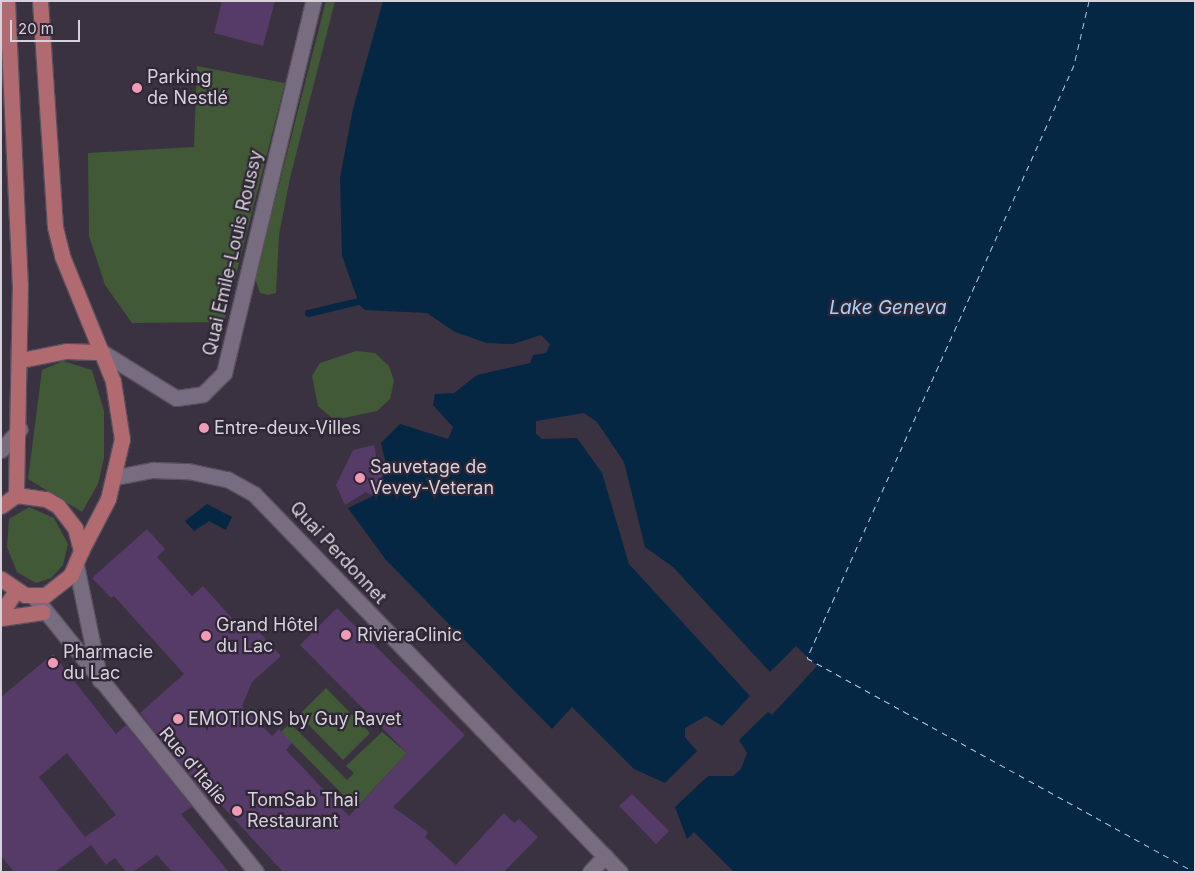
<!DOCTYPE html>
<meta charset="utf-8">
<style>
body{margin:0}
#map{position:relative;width:1196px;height:873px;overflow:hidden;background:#3a3141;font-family:Inter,sans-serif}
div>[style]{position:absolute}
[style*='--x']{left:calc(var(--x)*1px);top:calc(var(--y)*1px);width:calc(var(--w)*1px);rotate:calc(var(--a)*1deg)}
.green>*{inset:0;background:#425938}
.water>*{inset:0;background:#052743}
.stream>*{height:7px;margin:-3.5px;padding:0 3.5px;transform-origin:3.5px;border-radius:3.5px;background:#052743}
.ferry>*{height:1px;margin-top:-0.5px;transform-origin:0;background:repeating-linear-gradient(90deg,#a9d0f5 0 6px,transparent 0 11px)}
.building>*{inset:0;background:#563b68}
.roads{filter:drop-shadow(1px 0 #58505d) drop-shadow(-1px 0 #58505d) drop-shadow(0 1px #58505d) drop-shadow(0 -1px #58505d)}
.minor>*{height:15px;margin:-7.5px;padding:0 7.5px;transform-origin:7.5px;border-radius:7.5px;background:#786d80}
.major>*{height:15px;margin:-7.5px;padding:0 7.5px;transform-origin:7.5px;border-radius:7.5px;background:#b16b70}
.dots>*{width:14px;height:14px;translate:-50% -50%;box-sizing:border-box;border:2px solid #302736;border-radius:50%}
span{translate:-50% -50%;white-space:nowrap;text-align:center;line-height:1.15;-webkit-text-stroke:4.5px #302736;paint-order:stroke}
.poi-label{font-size:18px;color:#d7d1db}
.left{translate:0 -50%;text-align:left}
.street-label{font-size:18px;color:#d7d1db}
.water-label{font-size:19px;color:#a9d0f5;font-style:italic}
.frame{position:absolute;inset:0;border:2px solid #d7d1db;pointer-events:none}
.scale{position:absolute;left:10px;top:20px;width:70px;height:22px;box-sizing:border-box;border:2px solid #d7d1db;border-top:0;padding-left:6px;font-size:15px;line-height:18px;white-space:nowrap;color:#d7d1db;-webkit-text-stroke:4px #302736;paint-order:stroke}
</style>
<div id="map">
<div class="green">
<i style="clip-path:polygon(326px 1px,335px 1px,290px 178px,279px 235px,276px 293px,268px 295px,260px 293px,255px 279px)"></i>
<i style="clip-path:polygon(197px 66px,285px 83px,224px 322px,132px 323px,105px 285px,89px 236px,88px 153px,194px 147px)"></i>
<i style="clip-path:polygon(356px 351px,375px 353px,389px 366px,394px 381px,390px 399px,377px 411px,334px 420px,318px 406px,312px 376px,320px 363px)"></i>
<i style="clip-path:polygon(63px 361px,92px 370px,104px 411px,104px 458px,98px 484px,82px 512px,28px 479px,42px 370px)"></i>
<i style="clip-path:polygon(29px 507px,54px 518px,68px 544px,63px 565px,51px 578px,36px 583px,17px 572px,7px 547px,9px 519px)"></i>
<i style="clip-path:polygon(326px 688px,370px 733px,343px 760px,299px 715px)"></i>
<i style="clip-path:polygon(290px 723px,347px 780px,354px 773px,346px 766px,382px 732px,407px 753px,356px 808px,281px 732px)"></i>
</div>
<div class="water">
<i style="clip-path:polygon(383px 1px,1195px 1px,1195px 872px,734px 872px,694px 832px,687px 839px,675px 807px,708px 776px,733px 776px,741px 769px,747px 753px,739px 740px,768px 712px,772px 715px,817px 666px,796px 646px,770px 672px,673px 567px,645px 547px,624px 462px,597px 422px,584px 413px,536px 421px,536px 434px,542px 439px,577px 438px,602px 473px,629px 564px,750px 696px,722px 726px,706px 716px,685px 728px,685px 737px,697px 751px,665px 783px,634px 769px,572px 707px,552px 729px,386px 560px,348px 508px,373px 496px,387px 468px,381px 443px,400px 424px,448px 439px,453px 427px,433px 405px,435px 394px,454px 393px,477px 375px,530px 363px,533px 355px,546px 353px,550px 344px,541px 335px,513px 344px,487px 343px,455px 332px,427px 313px,365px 310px,360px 306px,342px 256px,340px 178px,353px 109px)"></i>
<i style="clip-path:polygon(207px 504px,232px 517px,226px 530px,209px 521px,194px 531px,185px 521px)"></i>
</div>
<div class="stream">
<i style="--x:308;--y:313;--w:51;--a:-13.5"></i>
</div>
<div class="ferry">
<i style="--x:1089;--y:1;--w:66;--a:103.2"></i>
<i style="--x:1074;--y:65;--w:650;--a:114.24"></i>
<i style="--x:807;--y:658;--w:442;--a:28.9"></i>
</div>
<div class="building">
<i style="clip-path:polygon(222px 1px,275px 1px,263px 46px,214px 33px)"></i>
<i style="clip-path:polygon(374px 445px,378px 467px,385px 471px,371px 495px,366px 492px,345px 505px,336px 485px,353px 450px)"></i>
<i style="clip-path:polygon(147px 529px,165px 549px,157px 557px,192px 596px,203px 586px,239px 626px,247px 619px,281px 656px,252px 682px,242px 706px,272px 736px,279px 729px,292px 743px,286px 750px,349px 816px,407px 753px,300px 645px,337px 608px,465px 735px,393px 807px,428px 832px,425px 837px,456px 865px,504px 813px,514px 823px,519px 819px,538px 837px,504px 872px,283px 872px,211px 794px,207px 797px,140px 713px,184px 674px,114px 596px,111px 598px,92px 578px)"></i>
<i style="clip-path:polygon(evenodd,53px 654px,116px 734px,126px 725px,192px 807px,181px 814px,229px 872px,172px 872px,157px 855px,133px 872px,126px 872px,115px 858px,106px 865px,91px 845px,55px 872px,14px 872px,1px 856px,1px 697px,53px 654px,67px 753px,116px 815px,85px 837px,91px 845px,39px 777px,67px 753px)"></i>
<i style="clip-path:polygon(632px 794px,669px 831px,656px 844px,619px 806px)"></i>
</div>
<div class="roads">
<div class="minor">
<i style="--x:102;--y:352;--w:87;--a:31.9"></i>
<i style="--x:176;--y:398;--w:27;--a:-8"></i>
<i style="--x:203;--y:394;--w:30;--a:-45"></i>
<i style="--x:224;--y:373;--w:382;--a:-76.5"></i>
<i style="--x:1;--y:450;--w:28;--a:-48"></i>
<i style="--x:116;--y:477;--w:38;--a:-11"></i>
<i style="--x:153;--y:470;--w:35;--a:2"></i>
<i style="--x:188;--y:471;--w:40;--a:12"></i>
<i style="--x:227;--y:479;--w:31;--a:29"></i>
<i style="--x:254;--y:494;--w:526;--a:45.92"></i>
<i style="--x:76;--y:565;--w:118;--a:78.3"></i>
<i style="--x:35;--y:598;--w:352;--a:51.1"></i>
<i style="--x:590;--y:872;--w:22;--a:-47"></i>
</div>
<div class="major">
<i style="--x:7;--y:1;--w:283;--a:87.4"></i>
<i style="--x:20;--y:284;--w:211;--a:91.1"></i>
<i style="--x:40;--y:1;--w:226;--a:86.2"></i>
<i style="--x:55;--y:227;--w:30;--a:76"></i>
<i style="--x:62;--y:256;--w:135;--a:67.8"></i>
<i style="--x:113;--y:381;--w:59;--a:81.2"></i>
<i style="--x:122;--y:439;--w:62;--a:103.1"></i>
<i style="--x:108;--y:499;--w:59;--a:117.4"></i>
<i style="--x:21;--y:360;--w:46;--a:-11.3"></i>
<i style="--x:66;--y:351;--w:36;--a:2"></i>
<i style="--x:1;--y:506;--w:19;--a:-36"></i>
<i style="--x:16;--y:495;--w:30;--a:8"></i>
<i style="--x:46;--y:499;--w:14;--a:30"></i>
<i style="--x:58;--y:506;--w:28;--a:52"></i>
<i style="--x:75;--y:528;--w:24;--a:75"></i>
<i style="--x:81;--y:551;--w:26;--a:113"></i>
<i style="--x:71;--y:575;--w:33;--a:142"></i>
<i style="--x:45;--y:595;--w:20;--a:180"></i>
<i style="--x:25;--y:595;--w:29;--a:-146"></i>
<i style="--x:1;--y:613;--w:27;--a:-56"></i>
<i style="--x:1;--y:618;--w:42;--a:-8.1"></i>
</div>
</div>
<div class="dots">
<i style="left:137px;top:88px;background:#f09ab6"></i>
<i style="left:204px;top:428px;background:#f09ab6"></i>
<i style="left:360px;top:478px;background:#f09ab6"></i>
<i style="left:346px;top:635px;background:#f09ab6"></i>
<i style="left:206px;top:636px;background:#f09ab6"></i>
<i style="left:53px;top:663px;background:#f09ab6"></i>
<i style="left:178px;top:719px;background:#f09ab6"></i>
<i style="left:237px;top:811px;background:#f09ab6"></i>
</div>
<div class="poi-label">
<span class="left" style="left:147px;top:88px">Parking<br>de Nestlé</span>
<span class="left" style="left:214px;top:428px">Entre-deux-Villes</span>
<span class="left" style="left:370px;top:478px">Sauvetage de<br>Vevey-Veteran</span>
<span class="left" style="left:216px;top:636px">Grand Hôtel<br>du Lac</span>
<span class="left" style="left:357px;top:635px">RivieraClinic</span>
<span class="left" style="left:63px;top:663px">Pharmacie<br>du Lac</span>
<span class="left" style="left:188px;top:719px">EMOTIONS by Guy Ravet</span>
<span class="left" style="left:247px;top:811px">TomSab Thai<br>Restaurant</span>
</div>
<div class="street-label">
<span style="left:233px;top:253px;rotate:-77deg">Quai Emile-Louis Roussy</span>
<span style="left:338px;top:553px;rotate:47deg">Quai Perdonnet</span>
<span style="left:193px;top:766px;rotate:50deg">Rue d'Italie</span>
</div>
<div class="water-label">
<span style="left:888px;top:308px">Lake Geneva</span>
</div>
<div class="frame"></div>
<div class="scale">20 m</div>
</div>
